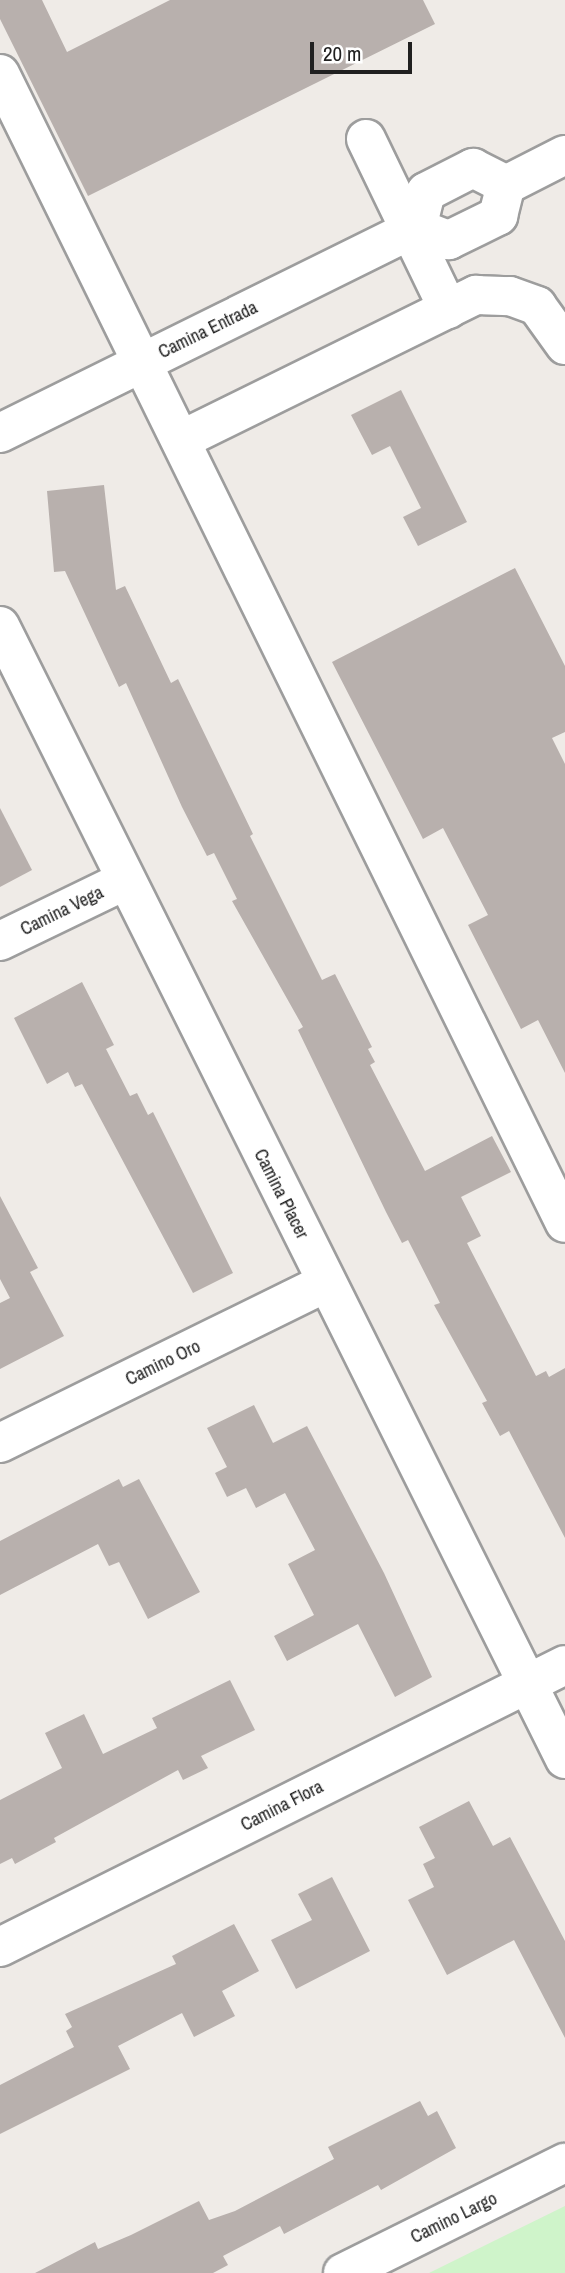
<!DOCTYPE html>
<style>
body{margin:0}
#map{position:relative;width:565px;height:2273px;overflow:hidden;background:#efebe7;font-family:"Archivo Narrow",sans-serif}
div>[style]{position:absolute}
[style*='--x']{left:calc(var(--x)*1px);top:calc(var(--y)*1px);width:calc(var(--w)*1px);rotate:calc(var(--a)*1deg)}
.park>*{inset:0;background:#cff4ca}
.building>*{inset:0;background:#b8b0ad}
.roads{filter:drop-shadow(2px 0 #9d9d9d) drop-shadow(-2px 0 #9d9d9d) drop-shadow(0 2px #9d9d9d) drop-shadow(0 -2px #9d9d9d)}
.minor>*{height:38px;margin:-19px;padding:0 19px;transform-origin:19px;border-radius:19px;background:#fff}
span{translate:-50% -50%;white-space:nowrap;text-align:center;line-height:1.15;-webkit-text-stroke:5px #fff;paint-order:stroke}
.street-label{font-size:18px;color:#202020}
.scale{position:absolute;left:310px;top:42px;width:102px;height:32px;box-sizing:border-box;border:4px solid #202020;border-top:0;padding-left:9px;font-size:21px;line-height:24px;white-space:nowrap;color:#202020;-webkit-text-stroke:5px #fff;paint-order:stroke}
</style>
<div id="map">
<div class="park">
<i style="clip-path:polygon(565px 2206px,565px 2273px,429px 2273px)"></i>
</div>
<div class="building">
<i style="clip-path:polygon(0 0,42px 0,67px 52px,170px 0,423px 0,435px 24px,88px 196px,0 19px)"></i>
<i style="clip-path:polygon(401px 390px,467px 522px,418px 546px,403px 517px,421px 508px,390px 446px,372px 455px,351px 415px)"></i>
<i style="clip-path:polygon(104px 485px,116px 590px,125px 586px,171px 683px,178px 679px,253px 834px,250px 836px,322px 980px,335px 974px,372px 1047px,368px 1049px,375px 1062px,370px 1065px,425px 1171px,492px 1136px,511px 1172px,461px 1197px,481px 1236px,467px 1243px,536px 1376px,546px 1371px,549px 1377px,565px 1368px,565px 1538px,509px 1431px,500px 1436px,482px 1403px,487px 1401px,434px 1305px,440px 1303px,408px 1240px,402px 1243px,386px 1212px,298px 1030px,303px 1027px,232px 901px,237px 899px,214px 853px,207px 856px,182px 807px,126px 683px,119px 687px,65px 571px,54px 572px,47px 491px)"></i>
<i style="clip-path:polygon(515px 568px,565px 666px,565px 732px,552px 738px,565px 764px,565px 1073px,538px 1020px,521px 1029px,468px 925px,488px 915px,443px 828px,423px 839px,332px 662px)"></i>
<i style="clip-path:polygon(0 808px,32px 870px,0 887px)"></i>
<i style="clip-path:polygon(82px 982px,114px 1045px,106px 1049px,130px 1096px,137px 1093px,148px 1115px,153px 1112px,233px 1273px,193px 1293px,82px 1084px,75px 1087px,68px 1072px,47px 1084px,14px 1018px)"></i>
<i style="clip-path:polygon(0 1196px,38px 1268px,30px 1272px,64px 1336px,0 1369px,0 1303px,10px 1298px,0 1279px)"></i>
<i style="clip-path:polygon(254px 1405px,273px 1443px,307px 1426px,384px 1573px,432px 1677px,395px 1697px,358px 1624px,287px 1661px,274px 1636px,314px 1615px,288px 1564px,315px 1550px,285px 1493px,256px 1508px,246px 1488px,227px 1497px,215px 1473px,227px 1467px,207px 1428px)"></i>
<i style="clip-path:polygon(119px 1479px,123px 1487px,139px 1479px,200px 1592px,148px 1619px,119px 1562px,109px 1566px,98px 1544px,0 1595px,0 1541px)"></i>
<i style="clip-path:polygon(230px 1680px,255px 1730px,201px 1756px,208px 1768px,183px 1780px,178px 1770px,54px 1838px,56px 1842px,15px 1864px,12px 1858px,0 1864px,0 1800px,62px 1768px,45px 1733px,84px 1714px,103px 1754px,157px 1728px,152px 1718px)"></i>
<i style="clip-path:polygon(469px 1801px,493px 1846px,510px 1837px,565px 1941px,565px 2038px,514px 1940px,447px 1975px,408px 1900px,434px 1887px,423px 1864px,435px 1858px,419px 1827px)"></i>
<i style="clip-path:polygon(332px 1877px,370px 1951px,296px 1989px,271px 1940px,312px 1920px,298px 1894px)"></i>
<i style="clip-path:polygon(234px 1924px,259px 1971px,222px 1991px,235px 2016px,194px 2037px,182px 2013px,118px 2046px,130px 2069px,0 2134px,0 2085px,74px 2047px,66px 2031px,72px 2027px,65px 2014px,176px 1964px,172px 1956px)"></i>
<i style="clip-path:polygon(420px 2101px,428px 2116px,437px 2111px,456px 2148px,381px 2190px,378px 2185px,284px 2234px,280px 2226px,223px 2256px,228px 2265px,213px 2273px,35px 2273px,95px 2242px,98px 2249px,131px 2235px,199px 2201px,209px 2220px,235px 2211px,334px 2159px,328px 2147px)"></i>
</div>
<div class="roads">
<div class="minor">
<i style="--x:0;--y:74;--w:1280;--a:63.82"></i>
<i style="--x:366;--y:139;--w:189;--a:64.2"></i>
<i style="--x:417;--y:228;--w:37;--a:-76"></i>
<i style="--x:426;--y:192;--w:53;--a:-27.1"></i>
<i style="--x:473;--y:168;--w:37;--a:27"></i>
<i style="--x:0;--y:433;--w:458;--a:-26.3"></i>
<i style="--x:410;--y:230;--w:7;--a:-16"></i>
<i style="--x:417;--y:228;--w:34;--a:21"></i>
<i style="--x:449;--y:240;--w:55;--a:-26.1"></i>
<i style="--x:498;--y:216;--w:32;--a:-76"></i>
<i style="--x:506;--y:185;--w:66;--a:-27"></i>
<i style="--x:181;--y:440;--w:329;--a:-26.2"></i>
<i style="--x:476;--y:295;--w:34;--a:2"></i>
<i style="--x:510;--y:296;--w:29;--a:20"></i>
<i style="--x:537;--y:306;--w:48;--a:54.3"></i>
<i style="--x:0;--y:626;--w:1266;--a:63.5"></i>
<i style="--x:0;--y:941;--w:138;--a:-25.8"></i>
<i style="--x:0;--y:1443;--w:362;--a:-26.2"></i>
<i style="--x:0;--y:1947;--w:631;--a:-26.52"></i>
<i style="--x:343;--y:2273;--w:248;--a:-26.4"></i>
</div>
</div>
<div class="street-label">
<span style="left:208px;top:330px;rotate:-26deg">Camina Entrada</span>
<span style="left:62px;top:911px;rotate:-26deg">Camina Vega</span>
<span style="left:281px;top:1194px;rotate:63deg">Camina Placer</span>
<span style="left:163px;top:1363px;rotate:-26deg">Camino Oro</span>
<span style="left:282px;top:1806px;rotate:-27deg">Camina Flora</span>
<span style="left:454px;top:2218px;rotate:-26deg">Camino Largo</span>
</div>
<div class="scale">20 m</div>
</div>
